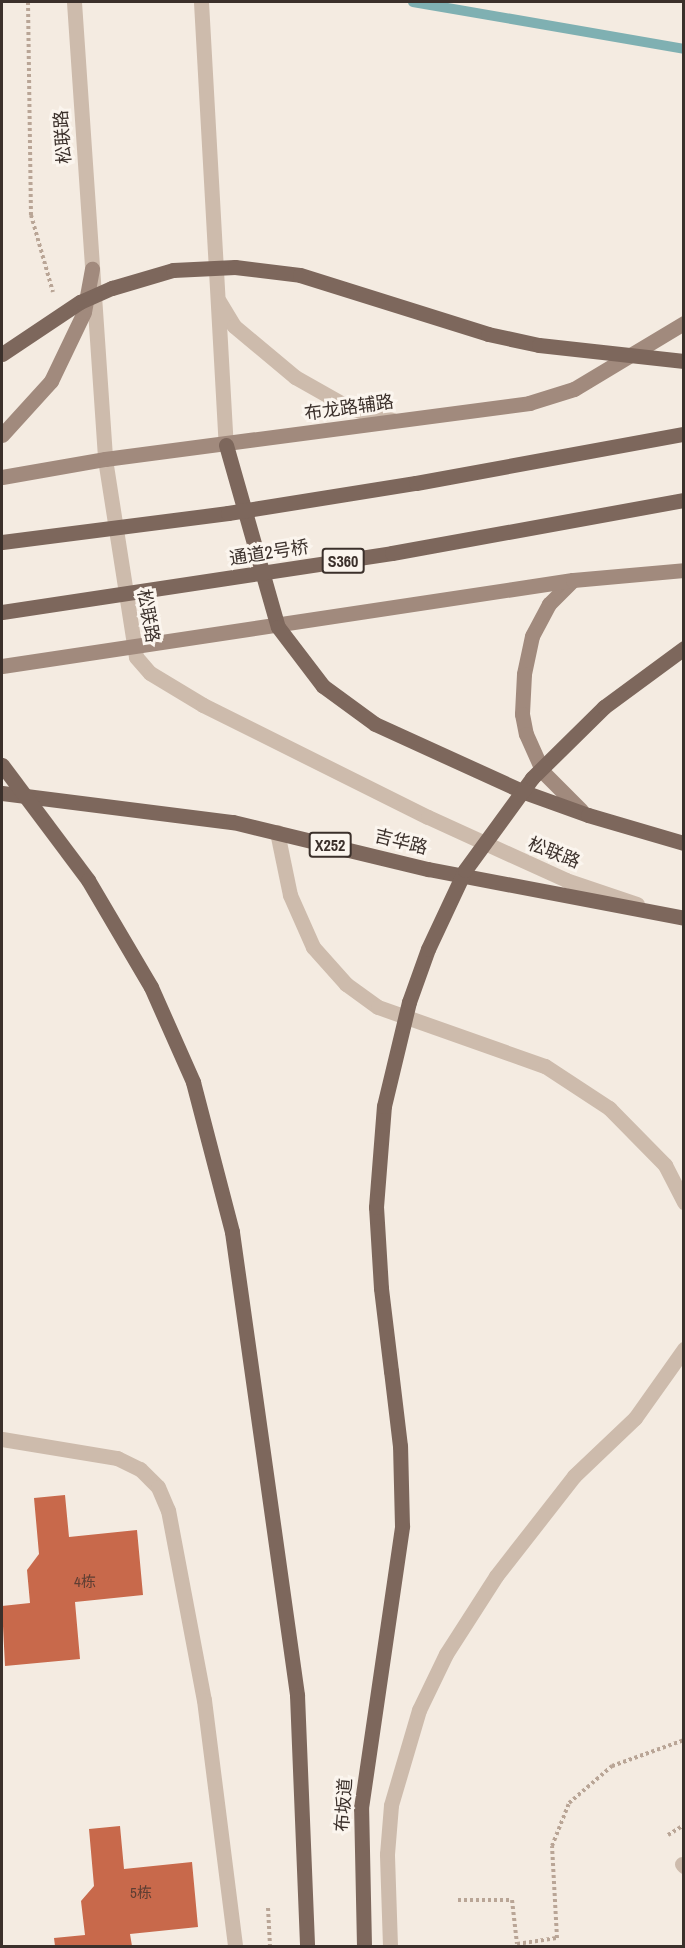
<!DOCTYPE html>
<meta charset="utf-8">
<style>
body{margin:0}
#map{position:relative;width:685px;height:1948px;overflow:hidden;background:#f4ebe1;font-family:"Archivo Narrow","Noto Sans SC",sans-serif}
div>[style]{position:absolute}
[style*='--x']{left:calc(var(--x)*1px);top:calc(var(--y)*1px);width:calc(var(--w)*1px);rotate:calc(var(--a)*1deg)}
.stream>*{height:10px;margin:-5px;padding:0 5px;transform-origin:5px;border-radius:5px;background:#7fb0b2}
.building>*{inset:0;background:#c8694b}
.path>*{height:4px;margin-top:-2px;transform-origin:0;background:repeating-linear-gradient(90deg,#b9a596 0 3px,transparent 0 6px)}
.service>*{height:15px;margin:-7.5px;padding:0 7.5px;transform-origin:7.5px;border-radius:7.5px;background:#cdbbac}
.minor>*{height:15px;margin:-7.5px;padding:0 7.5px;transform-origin:7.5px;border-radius:7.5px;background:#cdbbac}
.tertiary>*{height:15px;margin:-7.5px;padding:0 7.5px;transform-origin:7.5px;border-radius:7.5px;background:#cdbbac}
.secondary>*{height:15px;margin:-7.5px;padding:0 7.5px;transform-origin:7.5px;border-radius:7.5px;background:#a18a7d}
.primary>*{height:15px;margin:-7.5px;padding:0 7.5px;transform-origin:7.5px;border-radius:7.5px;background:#7d675c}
.primary-bridge>*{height:15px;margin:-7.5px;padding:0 7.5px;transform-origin:7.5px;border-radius:7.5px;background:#7d675c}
span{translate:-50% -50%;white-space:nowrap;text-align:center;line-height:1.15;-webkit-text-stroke:6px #fbf5ee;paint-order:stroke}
.number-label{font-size:15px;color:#5e3e33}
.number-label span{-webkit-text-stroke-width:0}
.shield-label span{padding:2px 4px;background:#fbf5ee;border:2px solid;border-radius:4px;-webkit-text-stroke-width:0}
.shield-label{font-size:16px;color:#3b302b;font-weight:700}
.street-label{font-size:18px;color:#3b302b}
.frame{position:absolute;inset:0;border:3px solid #3b302b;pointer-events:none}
</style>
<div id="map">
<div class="stream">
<i style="--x:413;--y:2;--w:275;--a:9.8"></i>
</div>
<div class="building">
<i style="clip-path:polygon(65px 1495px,69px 1537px,137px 1530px,143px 1595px,75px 1602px,80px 1659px,5px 1666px,2px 1606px,30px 1603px,27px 1570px,39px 1554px,34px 1498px)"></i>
<i style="clip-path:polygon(120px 1826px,124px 1869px,192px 1862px,198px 1927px,130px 1934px,132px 1946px,55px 1946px,54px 1938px,85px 1935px,81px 1901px,94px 1886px,89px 1829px)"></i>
</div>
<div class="path">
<i style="--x:28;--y:2;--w:213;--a:89.2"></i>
<i style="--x:31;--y:215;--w:80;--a:74.1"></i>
<i style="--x:668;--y:1835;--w:19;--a:-32"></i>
<i style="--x:458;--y:1900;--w:54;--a:0"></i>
<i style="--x:512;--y:1900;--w:44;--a:83.5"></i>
<i style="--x:517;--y:1944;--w:40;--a:-8.5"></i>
<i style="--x:557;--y:1938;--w:92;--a:-93.1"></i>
<i style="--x:552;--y:1846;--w:46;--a:-68.4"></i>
<i style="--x:569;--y:1803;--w:57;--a:-40.7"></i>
<i style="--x:612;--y:1766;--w:77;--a:-19.9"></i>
<i style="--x:268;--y:1908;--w:38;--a:87"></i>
</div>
<div class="service">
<i style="--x:277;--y:832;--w:64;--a:78.3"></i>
<i style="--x:290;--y:895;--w:57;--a:66.1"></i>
<i style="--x:313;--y:947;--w:50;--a:48.3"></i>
<i style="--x:346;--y:984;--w:39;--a:36"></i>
<i style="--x:378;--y:1007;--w:177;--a:19.5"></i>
<i style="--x:545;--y:1066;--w:77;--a:33.3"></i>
<i style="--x:609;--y:1108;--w:80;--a:45.5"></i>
<i style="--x:665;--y:1165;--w:42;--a:62.8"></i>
<i style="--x:2;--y:1439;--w:117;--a:9.4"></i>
<i style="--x:117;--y:1458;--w:25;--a:26"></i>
<i style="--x:140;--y:1469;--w:25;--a:45"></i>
<i style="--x:158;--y:1487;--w:25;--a:67"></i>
<i style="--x:168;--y:1510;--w:193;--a:79.3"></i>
<i style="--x:204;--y:1700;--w:248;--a:82.8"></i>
<i style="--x:390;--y:1946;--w:92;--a:-91.9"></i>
<i style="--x:387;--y:1854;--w:49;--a:-85.3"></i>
<i style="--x:391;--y:1805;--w:99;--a:-73.6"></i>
<i style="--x:419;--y:1710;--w:62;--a:-64.3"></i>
<i style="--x:446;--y:1654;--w:93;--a:-57.3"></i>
<i style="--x:496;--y:1576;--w:127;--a:-52"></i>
<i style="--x:574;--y:1476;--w:84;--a:-43.6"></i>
<i style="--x:635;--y:1418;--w:85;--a:-54.6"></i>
</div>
<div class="minor">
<i style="--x:682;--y:1864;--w:3;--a:45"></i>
</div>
<div class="tertiary">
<i style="--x:74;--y:2;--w:458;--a:86.1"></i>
<i style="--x:105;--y:459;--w:200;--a:81.1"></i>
<i style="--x:136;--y:657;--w:21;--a:49"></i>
<i style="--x:150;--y:673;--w:62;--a:31.1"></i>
<i style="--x:203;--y:705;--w:251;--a:26.5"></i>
<i style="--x:428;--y:817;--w:152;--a:24.5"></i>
<i style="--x:566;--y:880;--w:75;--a:18.7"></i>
<i style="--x:201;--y:2;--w:444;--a:86.8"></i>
<i style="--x:219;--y:301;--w:29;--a:59"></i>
<i style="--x:234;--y:326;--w:80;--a:39.9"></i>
<i style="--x:295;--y:377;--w:63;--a:29.4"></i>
<i style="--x:350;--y:408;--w:44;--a:15.9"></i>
</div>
<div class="secondary">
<i style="--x:2;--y:435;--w:73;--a:-47.8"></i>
<i style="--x:51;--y:381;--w:76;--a:-64.4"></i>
<i style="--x:84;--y:312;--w:44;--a:-79.5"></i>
<i style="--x:2;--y:477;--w:105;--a:-9.9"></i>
<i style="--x:105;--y:459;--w:428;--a:-7.5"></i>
<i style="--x:529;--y:403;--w:47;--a:-17.3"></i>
<i style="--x:574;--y:389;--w:128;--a:-31"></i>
<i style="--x:573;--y:580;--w:34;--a:135"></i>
<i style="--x:549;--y:604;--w:36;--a:118"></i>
<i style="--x:532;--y:636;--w:39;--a:102"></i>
<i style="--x:524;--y:674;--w:40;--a:92.9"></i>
<i style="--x:522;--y:714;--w:20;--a:79"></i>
<i style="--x:526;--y:734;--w:42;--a:65.9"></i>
<i style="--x:543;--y:772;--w:54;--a:45"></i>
<i style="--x:2;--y:666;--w:577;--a:-8.57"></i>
<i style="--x:573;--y:580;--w:111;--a:-5.1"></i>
</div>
<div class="primary">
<i style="--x:226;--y:445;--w:189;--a:74.1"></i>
<i style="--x:278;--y:627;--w:74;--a:52.7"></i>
<i style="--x:323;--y:686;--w:64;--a:36.2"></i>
<i style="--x:375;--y:724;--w:164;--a:24.5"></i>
<i style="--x:524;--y:792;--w:68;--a:19.8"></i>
<i style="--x:588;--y:815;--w:100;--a:16.3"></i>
<i style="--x:2;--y:793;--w:233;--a:7.2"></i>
<i style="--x:233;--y:822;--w:201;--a:13.6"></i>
<i style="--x:428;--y:869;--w:261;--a:10.8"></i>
<i style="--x:364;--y:1946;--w:138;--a:-91.2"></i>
<i style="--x:361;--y:1808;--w:285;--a:-81.7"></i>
<i style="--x:402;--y:1526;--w:80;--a:-91.4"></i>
<i style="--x:400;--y:1446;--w:76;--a:-96.8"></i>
</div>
<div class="primary-bridge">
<i style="--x:2;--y:354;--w:94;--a:-33.7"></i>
<i style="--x:80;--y:302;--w:35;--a:-24"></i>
<i style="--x:112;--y:288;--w:64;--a:-16.4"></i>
<i style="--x:173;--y:270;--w:62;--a:-2.8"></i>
<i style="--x:235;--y:267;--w:65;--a:7"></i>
<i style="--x:300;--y:275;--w:197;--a:17.4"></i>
<i style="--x:488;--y:334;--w:52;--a:12.2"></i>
<i style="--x:539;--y:345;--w:146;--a:6.3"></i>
<i style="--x:2;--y:542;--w:228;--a:-7.3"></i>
<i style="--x:228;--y:513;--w:190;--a:-9.1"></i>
<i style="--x:416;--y:483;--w:272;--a:-10.4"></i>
<i style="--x:2;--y:612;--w:394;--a:-8.6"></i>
<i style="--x:392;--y:553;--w:297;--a:-10.3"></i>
<i style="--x:2;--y:765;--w:144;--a:53.2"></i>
<i style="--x:88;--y:880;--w:124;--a:59.5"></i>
<i style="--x:151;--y:987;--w:104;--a:66.1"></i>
<i style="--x:193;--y:1082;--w:155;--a:75.4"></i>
<i style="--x:232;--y:1232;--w:468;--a:82"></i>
<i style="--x:297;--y:1695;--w:251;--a:87.7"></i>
<i style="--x:391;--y:1371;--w:84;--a:-96.9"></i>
<i style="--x:381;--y:1288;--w:81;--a:-93.5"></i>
<i style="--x:376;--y:1207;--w:101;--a:-85.5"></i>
<i style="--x:384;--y:1106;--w:107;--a:-76.5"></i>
<i style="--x:409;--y:1002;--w:56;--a:-70.3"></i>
<i style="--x:428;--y:949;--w:87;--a:-64.9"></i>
<i style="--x:465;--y:870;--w:114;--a:-53.9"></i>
<i style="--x:532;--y:778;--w:101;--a:-44.6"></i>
<i style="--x:604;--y:707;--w:99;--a:-36.4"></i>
</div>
<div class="number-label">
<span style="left:85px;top:1582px">4栋</span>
<span style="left:141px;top:1893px">5栋</span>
</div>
<div class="shield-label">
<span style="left:343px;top:561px">S360</span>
<span style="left:330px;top:845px">X252</span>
</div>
<div class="street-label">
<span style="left:63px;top:137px;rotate:-94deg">松联路</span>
<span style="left:349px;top:408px;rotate:-8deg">布龙路辅路</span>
<span style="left:269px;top:553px;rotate:-9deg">通道2号桥</span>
<span style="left:148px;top:616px;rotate:80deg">松联路</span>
<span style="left:401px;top:842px;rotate:14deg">吉华路</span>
<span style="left:554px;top:853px;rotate:22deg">松联路</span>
<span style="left:344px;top:1805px;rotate:-86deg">布坂道</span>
</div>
<div class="frame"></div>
</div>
